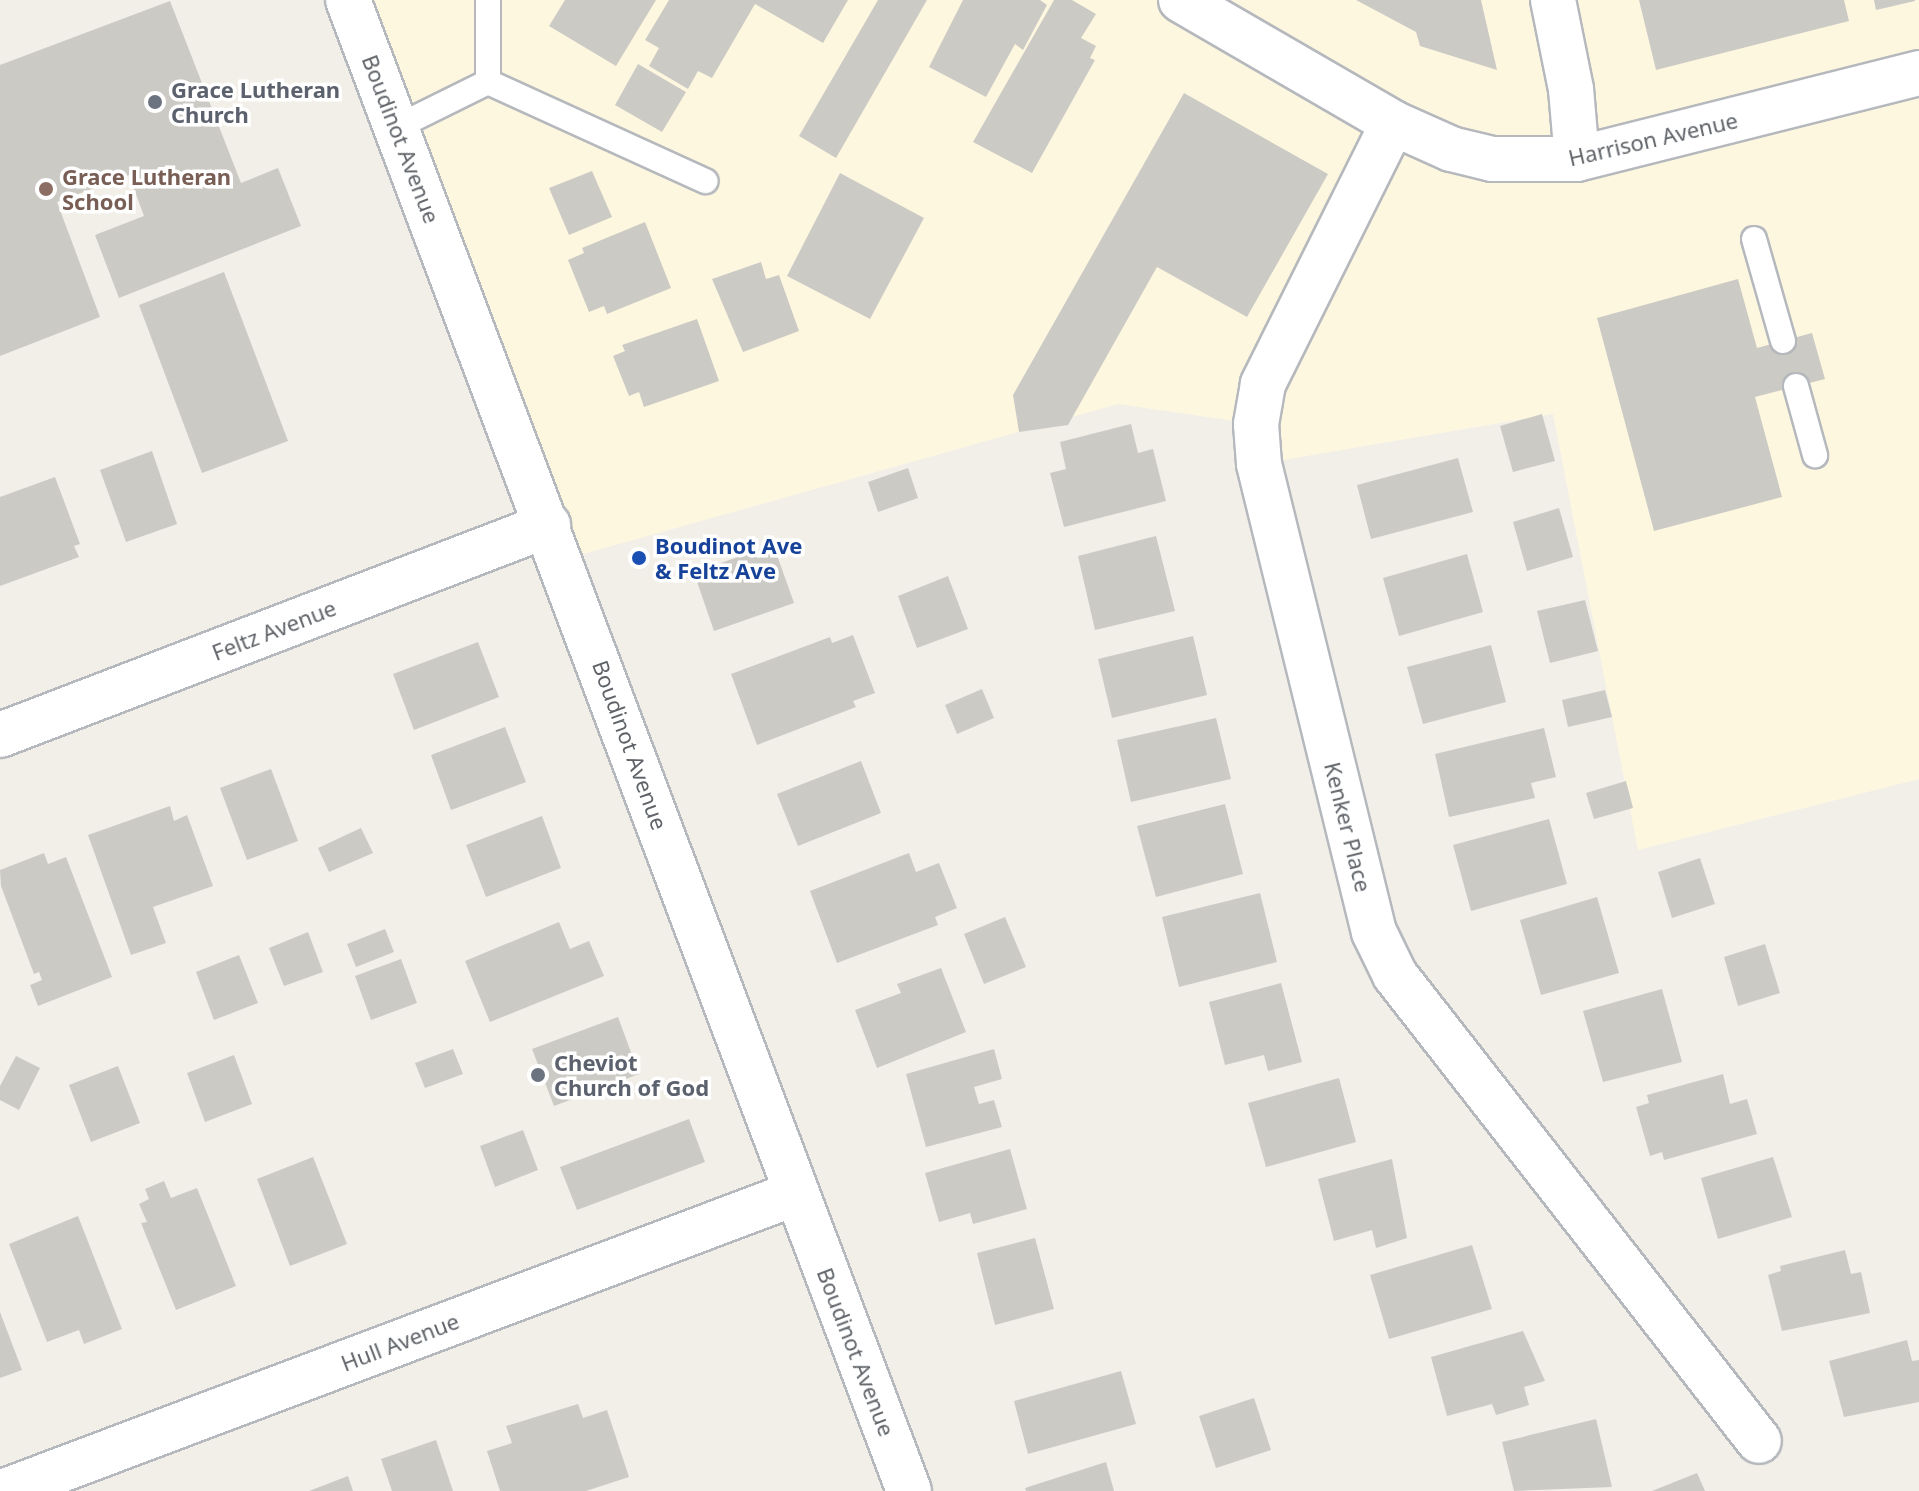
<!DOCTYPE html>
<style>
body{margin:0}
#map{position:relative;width:1919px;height:1491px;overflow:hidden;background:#f1efe8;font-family:"Noto Sans",sans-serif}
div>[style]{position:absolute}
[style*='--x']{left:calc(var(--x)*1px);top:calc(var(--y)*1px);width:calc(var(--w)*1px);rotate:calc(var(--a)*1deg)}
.commercial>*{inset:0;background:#fef7e0}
.building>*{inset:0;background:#cccac5}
.roads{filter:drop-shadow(2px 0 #b5b8bc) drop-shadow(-2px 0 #b5b8bc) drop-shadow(0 2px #b5b8bc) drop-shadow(0 -2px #b5b8bc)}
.service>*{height:24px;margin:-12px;padding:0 12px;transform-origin:12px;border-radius:12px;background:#fff}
.minor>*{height:44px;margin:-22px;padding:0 22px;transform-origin:22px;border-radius:22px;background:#fff}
.tertiary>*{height:44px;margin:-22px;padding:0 22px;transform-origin:22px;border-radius:22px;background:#fff}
.secondary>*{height:44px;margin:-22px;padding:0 22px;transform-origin:22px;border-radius:22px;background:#fff}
.dots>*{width:22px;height:22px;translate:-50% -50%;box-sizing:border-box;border:4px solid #fff;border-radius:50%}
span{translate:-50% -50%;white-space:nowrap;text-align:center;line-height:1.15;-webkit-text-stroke:7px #fff;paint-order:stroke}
.worship-label{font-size:22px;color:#5b616d;font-weight:700}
.left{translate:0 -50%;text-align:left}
.street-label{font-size:22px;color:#5f6368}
.education-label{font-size:22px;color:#785e54;font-weight:700}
.transit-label{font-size:22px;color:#164399;font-weight:700}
</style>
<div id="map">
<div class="commercial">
<i style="clip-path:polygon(348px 0,1919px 0,1919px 779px,1638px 850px,1553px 414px,1259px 464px,1256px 424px,1118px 404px,562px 560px)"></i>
</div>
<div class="building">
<i style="clip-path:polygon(565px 0,656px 0,616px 66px,549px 26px)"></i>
<i style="clip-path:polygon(669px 0,848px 0,823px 43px,755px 4px,712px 78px,698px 71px,688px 89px,649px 66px,659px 48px,645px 40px)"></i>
<i style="clip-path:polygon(878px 0,927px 0,836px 158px,799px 136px)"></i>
<i style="clip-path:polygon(963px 0,1040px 0,1047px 5px,1023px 50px,1015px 44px,986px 97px,929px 67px)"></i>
<i style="clip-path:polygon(1054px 0,1072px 0,1096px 14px,1081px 38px,1096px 46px,1090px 58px,1095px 60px,1032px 173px,973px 142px)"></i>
<i style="clip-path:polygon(1356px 0,1481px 0,1497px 70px,1420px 46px,1416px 32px)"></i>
<i style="clip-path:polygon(1639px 0,1844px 0,1849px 21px,1656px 70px)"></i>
<i style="clip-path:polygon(1874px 0,1915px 0,1915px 1px,1876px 10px)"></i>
<i style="clip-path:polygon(170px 1px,241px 183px,278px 168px,301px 226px,119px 298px,95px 235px,144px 216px,129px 175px,57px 202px,100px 317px,0 356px,0 65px)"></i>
<i style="clip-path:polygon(638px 64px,686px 92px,662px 132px,615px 105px)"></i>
<i style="clip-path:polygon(1184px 93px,1328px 174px,1247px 317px,1157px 267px,1068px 425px,1019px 432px,1013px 395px)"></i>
<i style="clip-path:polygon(592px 171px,612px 217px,569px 235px,549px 188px)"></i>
<i style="clip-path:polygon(840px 173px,924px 218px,870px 319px,787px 276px)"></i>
<i style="clip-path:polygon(645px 222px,671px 288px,607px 314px,604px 306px,589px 312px,568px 260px,584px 253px,582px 248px)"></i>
<i style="clip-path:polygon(761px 262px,766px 279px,779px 275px,799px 331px,743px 352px,712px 279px)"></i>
<i style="clip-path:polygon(224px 272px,288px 441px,202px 473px,139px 305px)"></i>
<i style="clip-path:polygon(1738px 279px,1757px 348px,1812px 333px,1825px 379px,1755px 397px,1782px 497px,1654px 531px,1597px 318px)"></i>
<i style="clip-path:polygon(697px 319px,719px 381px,644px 407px,639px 392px,629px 396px,613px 356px,625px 351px,622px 345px)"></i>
<i style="clip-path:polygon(1542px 414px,1555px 461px,1513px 472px,1500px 426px)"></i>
<i style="clip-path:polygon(1131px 424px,1138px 453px,1153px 449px,1166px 501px,1064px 527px,1050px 473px,1066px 469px,1060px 442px)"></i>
<i style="clip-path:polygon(152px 451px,177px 524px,126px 542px,100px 470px)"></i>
<i style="clip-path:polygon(1458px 458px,1473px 512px,1371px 539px,1357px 485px)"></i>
<i style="clip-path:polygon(908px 468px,918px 498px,878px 512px,868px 482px)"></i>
<i style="clip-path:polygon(55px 477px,80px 544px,74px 546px,79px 557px,0 586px,0 497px)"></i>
<i style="clip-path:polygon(1559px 508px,1573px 557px,1527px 571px,1513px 522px)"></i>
<i style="clip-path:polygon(1156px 536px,1175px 611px,1095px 630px,1078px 556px)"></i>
<i style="clip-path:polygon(773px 544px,794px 603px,714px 631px,694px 573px)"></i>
<i style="clip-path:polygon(1467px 554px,1483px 612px,1399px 636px,1383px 578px)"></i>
<i style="clip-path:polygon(948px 576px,968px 629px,917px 648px,898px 596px)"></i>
<i style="clip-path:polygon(1585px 600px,1598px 651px,1550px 663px,1537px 611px)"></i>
<i style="clip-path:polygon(853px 635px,875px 693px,853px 701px,856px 707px,757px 745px,731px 674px,830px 637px,832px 643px)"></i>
<i style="clip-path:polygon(1193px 636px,1207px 695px,1112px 718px,1098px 659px)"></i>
<i style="clip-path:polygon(478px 642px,499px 697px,414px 730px,393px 674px)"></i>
<i style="clip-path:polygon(1491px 645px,1506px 702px,1423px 724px,1407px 667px)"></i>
<i style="clip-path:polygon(982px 689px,994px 718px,957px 734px,945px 705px)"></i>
<i style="clip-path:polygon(1605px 690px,1612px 717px,1568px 727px,1562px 700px)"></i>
<i style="clip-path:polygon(1216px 718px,1231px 779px,1131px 802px,1117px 740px)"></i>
<i style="clip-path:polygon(505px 727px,526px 782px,451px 810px,431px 755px)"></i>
<i style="clip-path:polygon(1544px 728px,1556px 777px,1531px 783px,1535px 798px,1449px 817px,1435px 754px)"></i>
<i style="clip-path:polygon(861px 761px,881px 813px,798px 846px,777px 794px)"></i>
<i style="clip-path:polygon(271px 769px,298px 841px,247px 860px,220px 788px)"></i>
<i style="clip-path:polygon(1626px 781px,1633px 808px,1594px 819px,1586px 793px)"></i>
<i style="clip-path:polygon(1225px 804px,1243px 874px,1156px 897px,1137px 826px)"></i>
<i style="clip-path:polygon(170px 806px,174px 821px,187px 815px,213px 886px,153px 907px,166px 943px,131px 955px,88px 835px)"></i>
<i style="clip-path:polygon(542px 816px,561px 868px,486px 897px,466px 845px)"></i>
<i style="clip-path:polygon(1549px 819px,1567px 884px,1471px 911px,1453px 845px)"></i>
<i style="clip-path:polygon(361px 828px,373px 853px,329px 872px,318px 848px)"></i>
<i style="clip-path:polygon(44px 853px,48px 864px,66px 857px,112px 977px,38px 1006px,30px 985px,42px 980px,39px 972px,34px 974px,1px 886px,0 870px)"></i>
<i style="clip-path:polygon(909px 853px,916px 872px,939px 863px,957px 908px,935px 917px,938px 925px,837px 963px,810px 891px)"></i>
<i style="clip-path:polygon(1700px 858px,1715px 904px,1672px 918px,1658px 872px)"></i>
<i style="clip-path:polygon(1260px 893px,1277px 962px,1179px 987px,1162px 917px)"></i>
<i style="clip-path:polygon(1597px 897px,1619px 973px,1541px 995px,1520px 920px)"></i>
<i style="clip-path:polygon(1005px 917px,1026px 967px,984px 984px,964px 934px)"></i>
<i style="clip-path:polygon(559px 922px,570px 949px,589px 941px,604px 976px,490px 1022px,465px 961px)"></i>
<i style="clip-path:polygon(385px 929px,394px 952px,356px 967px,347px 944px)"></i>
<i style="clip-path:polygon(308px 932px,323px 972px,284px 986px,269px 948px)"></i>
<i style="clip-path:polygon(1765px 944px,1780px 993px,1738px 1006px,1724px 957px)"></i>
<i style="clip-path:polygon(239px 955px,258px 1003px,214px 1020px,196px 972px)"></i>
<i style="clip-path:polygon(401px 959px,417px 1003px,371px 1020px,355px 976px)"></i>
<i style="clip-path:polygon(941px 968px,966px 1032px,877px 1068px,855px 1010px,901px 993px,897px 984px)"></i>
<i style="clip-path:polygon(1281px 983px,1302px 1062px,1268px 1071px,1264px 1055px,1225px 1065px,1209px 1002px)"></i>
<i style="clip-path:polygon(1662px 989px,1682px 1062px,1603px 1082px,1583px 1011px)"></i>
<i style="clip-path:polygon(618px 1017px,639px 1074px,554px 1106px,532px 1049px)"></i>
<i style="clip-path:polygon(453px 1049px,463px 1074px,425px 1088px,415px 1063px)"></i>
<i style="clip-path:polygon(994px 1049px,1002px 1079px,974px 1087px,979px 1104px,994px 1100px,1002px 1127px,926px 1147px,906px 1074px)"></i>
<i style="clip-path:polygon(234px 1055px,252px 1104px,205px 1122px,187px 1073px)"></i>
<i style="clip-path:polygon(16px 1056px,40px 1068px,19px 1110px,0 1100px,0 1086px)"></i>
<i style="clip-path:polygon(118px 1066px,140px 1123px,91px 1142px,69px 1085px)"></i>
<i style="clip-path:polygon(1723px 1074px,1730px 1104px,1747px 1099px,1757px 1134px,1664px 1160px,1662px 1152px,1650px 1156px,1636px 1107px,1649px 1103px,1647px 1095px)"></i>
<i style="clip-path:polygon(1339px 1078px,1356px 1142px,1266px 1167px,1248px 1103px)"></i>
<i style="clip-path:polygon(689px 1119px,705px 1162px,577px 1210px,560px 1167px)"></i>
<i style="clip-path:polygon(523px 1130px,538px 1170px,495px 1187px,480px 1146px)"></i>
<i style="clip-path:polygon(1010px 1149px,1027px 1209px,973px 1224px,970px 1213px,939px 1222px,925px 1173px)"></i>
<i style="clip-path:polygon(313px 1157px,347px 1244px,290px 1266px,257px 1179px)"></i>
<i style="clip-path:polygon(1773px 1157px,1792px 1217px,1718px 1239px,1701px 1178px)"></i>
<i style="clip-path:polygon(1392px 1159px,1407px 1238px,1376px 1248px,1372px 1230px,1334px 1241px,1318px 1179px)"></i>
<i style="clip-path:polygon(164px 1181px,171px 1198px,197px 1188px,236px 1286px,176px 1310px,141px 1223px,147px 1222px,139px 1204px,149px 1199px,145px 1189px)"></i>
<i style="clip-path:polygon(78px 1216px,122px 1329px,84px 1344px,79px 1330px,47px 1342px,9px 1244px)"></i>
<i style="clip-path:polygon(1035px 1238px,1054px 1309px,995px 1325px,977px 1253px)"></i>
<i style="clip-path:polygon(1472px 1245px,1492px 1309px,1389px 1339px,1370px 1275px)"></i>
<i style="clip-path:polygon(1845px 1250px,1851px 1274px,1861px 1272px,1870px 1313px,1782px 1331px,1768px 1275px,1781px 1271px,1780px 1266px)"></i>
<i style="clip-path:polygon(0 1312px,22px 1370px,0 1378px)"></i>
<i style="clip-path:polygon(1523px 1331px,1545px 1381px,1524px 1387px,1529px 1405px,1496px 1415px,1492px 1404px,1447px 1416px,1431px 1357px)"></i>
<i style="clip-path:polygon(1907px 1340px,1912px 1361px,1919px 1360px,1919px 1402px,1844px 1417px,1829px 1361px)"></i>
<i style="clip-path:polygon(1121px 1371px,1136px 1424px,1028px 1454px,1014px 1401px)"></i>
<i style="clip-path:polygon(1254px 1398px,1271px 1450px,1216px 1468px,1199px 1416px)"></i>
<i style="clip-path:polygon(578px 1404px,583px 1418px,607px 1410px,629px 1477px,586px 1491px,500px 1491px,487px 1451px,512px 1443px,506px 1426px)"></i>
<i style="clip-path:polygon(1596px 1419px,1612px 1487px,1514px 1491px,1502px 1442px)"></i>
<i style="clip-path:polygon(436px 1440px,453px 1491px,392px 1491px,381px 1459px)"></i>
<i style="clip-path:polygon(1106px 1462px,1114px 1491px,1026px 1491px,1025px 1488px)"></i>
<i style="clip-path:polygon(1697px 1473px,1705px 1491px,1652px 1491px)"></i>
<i style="clip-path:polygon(348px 1476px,353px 1491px,309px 1491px)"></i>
</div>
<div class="roads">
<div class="service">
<i style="--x:488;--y:0;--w:82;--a:90"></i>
<i style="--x:397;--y:127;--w:102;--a:-26.3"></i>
<i style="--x:488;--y:82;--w:239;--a:24.5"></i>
<i style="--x:1754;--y:239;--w:106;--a:74.1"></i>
<i style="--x:1796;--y:386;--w:72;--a:74.6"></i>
</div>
<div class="minor">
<i style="--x:1553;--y:0;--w:91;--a:78.6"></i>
<i style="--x:1571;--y:89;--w:70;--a:85.1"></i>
<i style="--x:1393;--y:123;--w:292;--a:116.5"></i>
<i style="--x:1263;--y:384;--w:41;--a:99.9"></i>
<i style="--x:1256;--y:424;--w:40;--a:85.7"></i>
<i style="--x:1259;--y:464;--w:482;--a:76.2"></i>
<i style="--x:1374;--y:932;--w:48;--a:64"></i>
<i style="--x:1395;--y:975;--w:591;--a:52.01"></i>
<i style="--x:0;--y:735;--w:587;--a:-20.97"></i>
<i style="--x:5;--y:1491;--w:845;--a:-20.64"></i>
</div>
<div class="tertiary">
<i style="--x:348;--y:0;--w:1593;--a:69.38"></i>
</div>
<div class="secondary">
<i style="--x:1181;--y:0;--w:245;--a:30.1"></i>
<i style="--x:1393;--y:123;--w:64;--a:24.1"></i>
<i style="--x:1451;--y:149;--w:42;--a:13.7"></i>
<i style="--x:1492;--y:159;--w:85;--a:0"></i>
<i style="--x:1577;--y:159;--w:353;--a:-14.1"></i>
</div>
</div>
<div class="dots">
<i style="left:155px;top:102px;background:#6b7280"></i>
<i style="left:46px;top:189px;background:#8d6e63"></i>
<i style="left:639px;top:558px;background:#1a4fb4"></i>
<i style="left:538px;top:1075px;background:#6b7280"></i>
</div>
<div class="worship-label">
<span class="left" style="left:171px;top:102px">Grace Lutheran<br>Church</span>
<span class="left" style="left:554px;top:1075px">Cheviot<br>Church of God</span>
</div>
<div class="street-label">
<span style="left:401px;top:139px;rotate:69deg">Boudinot Avenue</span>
<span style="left:1653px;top:139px;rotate:-13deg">Harrison Avenue</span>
<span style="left:274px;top:630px;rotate:-21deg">Feltz Avenue</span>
<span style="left:630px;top:745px;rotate:70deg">Boudinot Avenue</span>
<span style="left:1348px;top:827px;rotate:76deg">Kenker Place</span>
<span style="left:400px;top:1342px;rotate:-21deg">Hull Avenue</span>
<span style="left:856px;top:1352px;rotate:69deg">Boudinot Avenue</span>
</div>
<div class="education-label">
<span class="left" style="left:62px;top:189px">Grace Lutheran<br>School</span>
</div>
<div class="transit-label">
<span class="left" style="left:655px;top:558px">Boudinot Ave<br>&amp; Feltz Ave</span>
</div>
</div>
